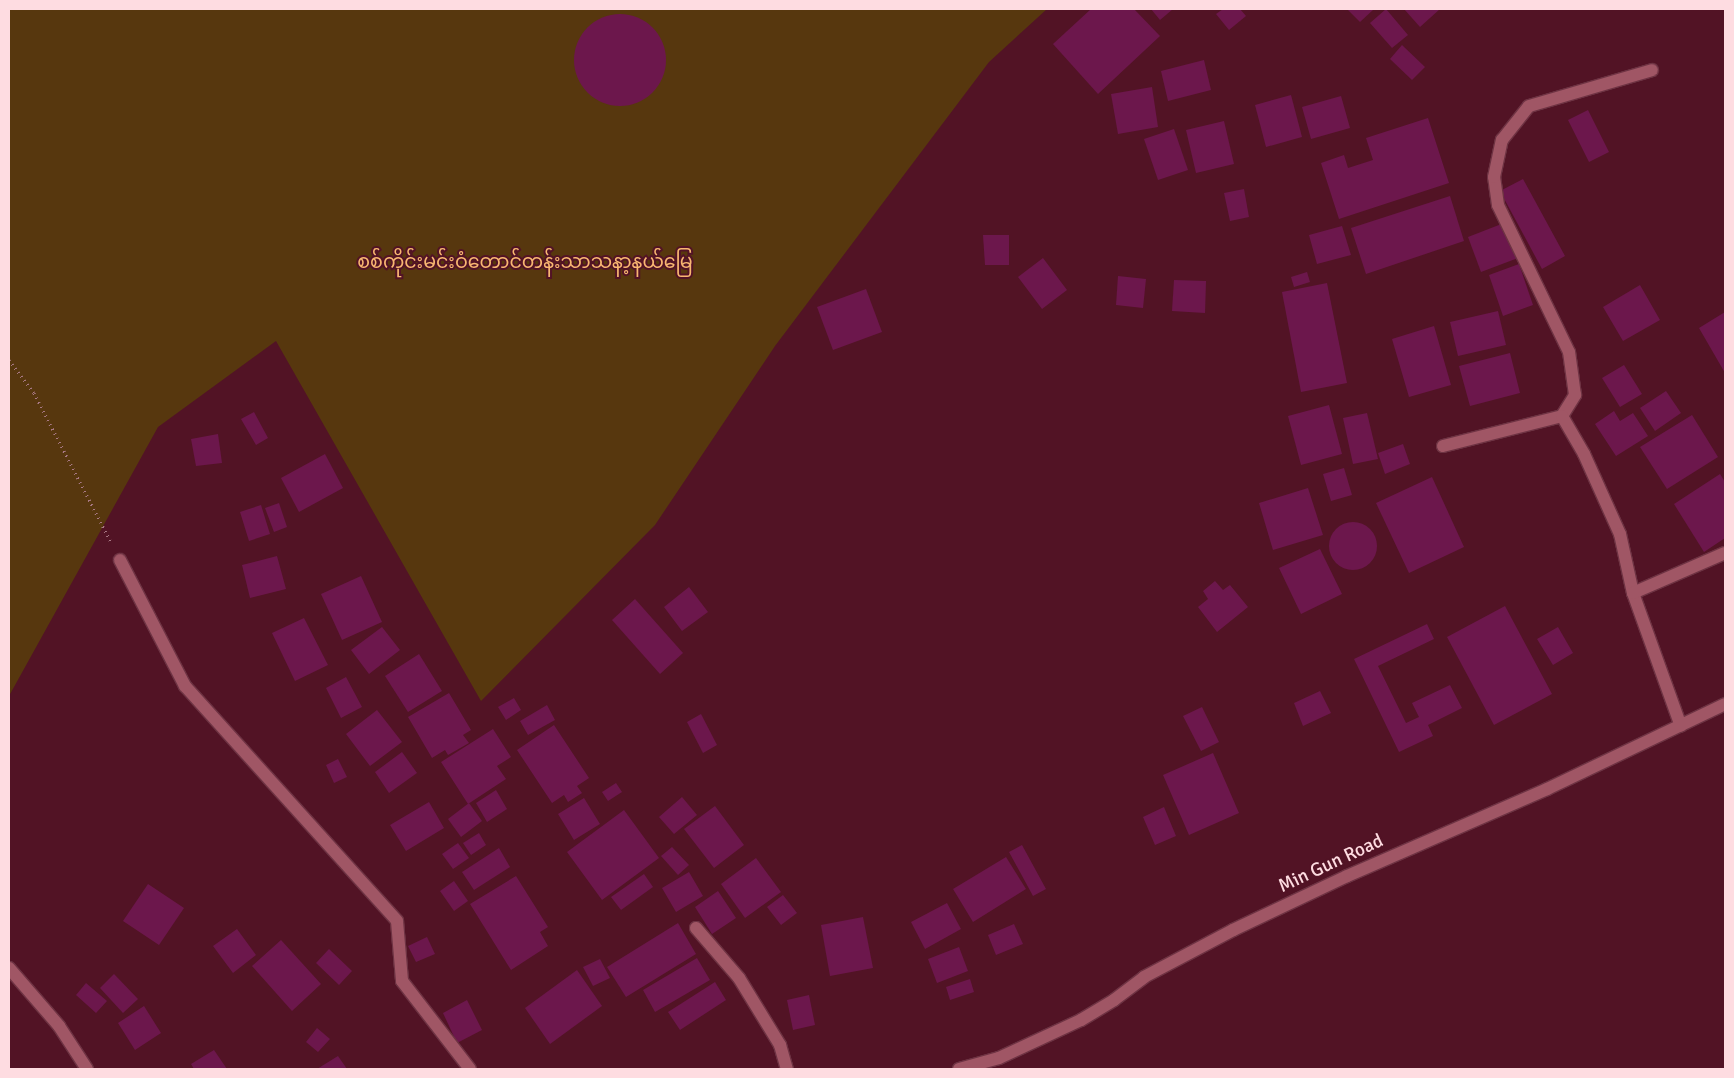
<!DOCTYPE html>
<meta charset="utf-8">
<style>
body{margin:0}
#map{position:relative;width:1734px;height:1078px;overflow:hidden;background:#521325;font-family:Signika,"Noto Sans Myanmar",sans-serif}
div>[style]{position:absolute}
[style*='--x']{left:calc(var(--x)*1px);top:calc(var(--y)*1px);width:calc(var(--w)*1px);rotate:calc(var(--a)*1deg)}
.green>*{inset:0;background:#57370e}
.building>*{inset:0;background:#6c174c}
.round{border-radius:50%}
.path>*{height:3px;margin-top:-1.5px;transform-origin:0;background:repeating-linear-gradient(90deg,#a97985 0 1px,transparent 0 5px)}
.roads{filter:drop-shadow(1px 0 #6e3343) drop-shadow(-1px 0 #6e3343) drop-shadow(0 1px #6e3343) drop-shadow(0 -1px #6e3343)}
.minor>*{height:12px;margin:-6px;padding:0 6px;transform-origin:6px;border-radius:6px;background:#a05665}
.tertiary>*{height:12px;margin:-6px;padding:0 6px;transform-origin:6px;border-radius:6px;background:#a05665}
span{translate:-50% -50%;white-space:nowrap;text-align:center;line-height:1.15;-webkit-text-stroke:4px #521325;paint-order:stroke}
.park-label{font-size:19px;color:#f8b771}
.street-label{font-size:19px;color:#fedce1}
.frame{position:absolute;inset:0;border:10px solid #fedce1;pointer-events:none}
</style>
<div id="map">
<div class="green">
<i style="clip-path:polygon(9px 9px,1047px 9px,989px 62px,775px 346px,655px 525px,481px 701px,276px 341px,158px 427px,9px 696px)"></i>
</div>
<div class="building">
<i style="clip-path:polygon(1091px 9px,1134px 9px,1160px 36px,1098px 94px,1053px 44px)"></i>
<i style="clip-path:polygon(1151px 9px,1173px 9px,1160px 20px)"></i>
<i style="clip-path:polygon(1223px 9px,1240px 9px,1246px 16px,1229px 30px,1216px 14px)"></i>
<i style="clip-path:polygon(1347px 9px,1374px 9px,1360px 22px)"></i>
<i style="clip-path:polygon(1386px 9px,1408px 35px,1392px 48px,1370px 23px)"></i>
<i style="clip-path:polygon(1404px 9px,1440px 9px,1420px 27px)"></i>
<i class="round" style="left:574px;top:14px;width:92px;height:92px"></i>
<i style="clip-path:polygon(1402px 45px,1425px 67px,1412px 80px,1390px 59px)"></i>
<i style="clip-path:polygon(1204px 60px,1211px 90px,1168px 101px,1161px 71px)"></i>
<i style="clip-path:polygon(1152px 87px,1158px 127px,1118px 134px,1111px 94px)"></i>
<i style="clip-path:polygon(1291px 95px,1302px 137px,1266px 147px,1255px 105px)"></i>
<i style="clip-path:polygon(1341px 96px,1350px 128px,1311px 139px,1302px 107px)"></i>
<i style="clip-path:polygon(1588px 110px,1609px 152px,1589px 162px,1568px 120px)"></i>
<i style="clip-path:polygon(1428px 118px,1449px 183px,1339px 219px,1321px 163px,1344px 155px,1348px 168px,1373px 160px,1366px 138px)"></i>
<i style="clip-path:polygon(1224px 121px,1234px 164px,1196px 173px,1186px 130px)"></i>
<i style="clip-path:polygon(1174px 129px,1188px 170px,1158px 180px,1144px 139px)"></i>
<i style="clip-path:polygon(1523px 179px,1565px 256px,1542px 269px,1500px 191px)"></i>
<i style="clip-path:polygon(1244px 189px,1249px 217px,1230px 221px,1224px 193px)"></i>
<i style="clip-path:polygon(1450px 196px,1464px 241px,1366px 274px,1351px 228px)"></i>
<i style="clip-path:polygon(1504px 223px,1518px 258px,1481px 272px,1468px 237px)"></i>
<i style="clip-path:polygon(1342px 226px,1351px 255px,1317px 264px,1309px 235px)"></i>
<i style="clip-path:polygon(983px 235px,1009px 235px,1009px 265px,985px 265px)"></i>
<i style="clip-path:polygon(1043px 258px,1067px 290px,1042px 309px,1018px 277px)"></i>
<i style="clip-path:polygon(1519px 264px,1533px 305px,1503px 316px,1489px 275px)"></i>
<i style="clip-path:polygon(1307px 272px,1310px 282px,1294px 287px,1291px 277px)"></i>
<i style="clip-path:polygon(1118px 276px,1146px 279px,1143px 308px,1116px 305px)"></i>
<i style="clip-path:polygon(1174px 280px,1206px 281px,1205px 313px,1172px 311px)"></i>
<i style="clip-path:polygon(1327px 283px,1347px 383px,1301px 392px,1282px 292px)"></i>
<i style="clip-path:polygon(1640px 285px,1660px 320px,1623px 341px,1603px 307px)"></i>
<i style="clip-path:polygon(866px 289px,882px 332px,833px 350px,817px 307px)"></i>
<i style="clip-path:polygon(1498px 311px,1506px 345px,1458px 356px,1450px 322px)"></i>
<i style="clip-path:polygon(1725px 312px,1725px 373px,1699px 328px)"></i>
<i style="clip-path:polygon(1434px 326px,1451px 385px,1409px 397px,1392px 339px)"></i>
<i style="clip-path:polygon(1510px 353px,1520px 393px,1470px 406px,1459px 366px)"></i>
<i style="clip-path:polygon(1624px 365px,1642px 394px,1620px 407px,1602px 378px)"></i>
<i style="clip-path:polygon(1666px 391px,1681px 413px,1655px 431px,1640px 408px)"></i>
<i style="clip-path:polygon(1329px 405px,1342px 454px,1301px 465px,1288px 416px)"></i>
<i style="clip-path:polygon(1614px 411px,1620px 421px,1633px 413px,1648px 436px,1616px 456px,1595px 424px)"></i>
<i style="clip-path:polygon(254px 412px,268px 438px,256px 445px,241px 419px)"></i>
<i style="clip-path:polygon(1367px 413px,1378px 459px,1353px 464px,1343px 418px)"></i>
<i style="clip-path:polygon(1692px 415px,1718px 457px,1667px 489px,1640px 447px)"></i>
<i style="clip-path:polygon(218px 434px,222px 463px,196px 466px,191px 439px)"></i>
<i style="clip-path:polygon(1403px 444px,1410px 464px,1385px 474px,1378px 453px)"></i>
<i style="clip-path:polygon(325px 454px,343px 488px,299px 512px,281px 478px)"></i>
<i style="clip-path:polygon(1344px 468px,1352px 495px,1331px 501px,1323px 474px)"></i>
<i style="clip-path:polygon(1720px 474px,1725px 482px,1725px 538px,1704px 552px,1674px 504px)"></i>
<i style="clip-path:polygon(1432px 477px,1464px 547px,1409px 573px,1376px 503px)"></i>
<i style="clip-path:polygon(1308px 488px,1323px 535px,1273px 550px,1259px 503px)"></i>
<i style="clip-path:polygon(279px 503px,287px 527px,274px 532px,265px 508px)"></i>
<i style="clip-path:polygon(261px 505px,270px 534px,249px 541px,240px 512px)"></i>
<i class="round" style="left:1329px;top:522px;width:48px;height:48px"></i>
<i style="clip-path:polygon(1320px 549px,1342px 594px,1301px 614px,1279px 568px)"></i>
<i style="clip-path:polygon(277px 556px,286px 589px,250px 598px,242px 565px)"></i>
<i style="clip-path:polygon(361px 576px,382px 622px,342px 640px,321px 594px)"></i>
<i style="clip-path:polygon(1215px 581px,1223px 590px,1230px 585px,1248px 607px,1217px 632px,1198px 607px,1208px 599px,1203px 591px)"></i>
<i style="clip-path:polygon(689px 587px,708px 612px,682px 631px,664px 607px)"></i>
<i style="clip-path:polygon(635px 599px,683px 653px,660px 674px,612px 620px)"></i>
<i style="clip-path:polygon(1505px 606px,1552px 694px,1494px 725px,1447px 637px)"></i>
<i style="clip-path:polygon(304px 618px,328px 665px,295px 681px,272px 633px)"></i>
<i style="clip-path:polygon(1427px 624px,1434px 639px,1378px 666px,1406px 723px,1419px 717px,1412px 703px,1450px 685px,1462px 708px,1428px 725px,1433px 736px,1399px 752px,1354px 659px)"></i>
<i style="clip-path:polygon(382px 627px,400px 650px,369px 674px,351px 650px)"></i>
<i style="clip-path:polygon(1558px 627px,1573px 653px,1553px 665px,1537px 639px)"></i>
<i style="clip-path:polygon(419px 654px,442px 691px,408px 712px,385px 676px)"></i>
<i style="clip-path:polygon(346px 677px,362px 707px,341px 718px,326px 688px)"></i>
<i style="clip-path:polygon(1320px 691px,1331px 713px,1303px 726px,1294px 703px)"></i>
<i style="clip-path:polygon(449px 693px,471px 730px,463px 735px,469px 743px,448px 755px,445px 750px,432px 758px,408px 717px)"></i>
<i style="clip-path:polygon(514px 698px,521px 710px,506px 720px,498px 707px)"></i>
<i style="clip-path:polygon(547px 705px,555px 720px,528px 735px,520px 721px)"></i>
<i style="clip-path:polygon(1202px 707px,1219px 742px,1201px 751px,1183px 716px)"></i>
<i style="clip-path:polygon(377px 710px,402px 742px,370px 766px,346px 734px)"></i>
<i style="clip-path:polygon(701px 714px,717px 745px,703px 753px,687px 722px)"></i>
<i style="clip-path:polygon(554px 725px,589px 778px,577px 786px,582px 793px,568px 802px,564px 795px,552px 803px,517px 750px)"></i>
<i style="clip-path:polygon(493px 729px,511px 757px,497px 766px,506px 779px,468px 804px,441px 762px)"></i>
<i style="clip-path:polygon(402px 752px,417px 773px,389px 793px,375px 772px)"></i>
<i style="clip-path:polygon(1213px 753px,1239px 813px,1189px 835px,1163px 775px)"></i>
<i style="clip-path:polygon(338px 759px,347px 777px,334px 783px,326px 765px)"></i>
<i style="clip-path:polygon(616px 783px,622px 792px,608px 801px,602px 792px)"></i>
<i style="clip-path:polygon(496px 790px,507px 809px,487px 822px,476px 803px)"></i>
<i style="clip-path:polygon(682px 797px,697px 815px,674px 834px,659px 817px)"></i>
<i style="clip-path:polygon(584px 798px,600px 824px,574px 840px,558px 814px)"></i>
<i style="clip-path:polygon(429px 802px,444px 828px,406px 851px,390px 825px)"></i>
<i style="clip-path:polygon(469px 803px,482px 821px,461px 837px,448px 819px)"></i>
<i style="clip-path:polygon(715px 806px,744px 845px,714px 868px,684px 829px)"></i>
<i style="clip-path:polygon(1164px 807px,1176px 836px,1155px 845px,1143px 817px)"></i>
<i style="clip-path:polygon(624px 810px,659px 858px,602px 900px,567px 852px)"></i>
<i style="clip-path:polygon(479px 833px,486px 845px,471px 855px,463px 843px)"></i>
<i style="clip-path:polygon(458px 843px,469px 858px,453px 869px,442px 854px)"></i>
<i style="clip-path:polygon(1022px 845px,1046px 889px,1033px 896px,1009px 852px)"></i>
<i style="clip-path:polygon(672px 847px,689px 865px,678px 875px,661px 856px)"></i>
<i style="clip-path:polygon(499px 848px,510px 867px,474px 890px,462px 872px)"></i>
<i style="clip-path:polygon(1006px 857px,1026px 889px,973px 922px,953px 889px)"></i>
<i style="clip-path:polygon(756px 858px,781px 892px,745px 918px,721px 884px)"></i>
<i style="clip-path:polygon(689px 872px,703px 896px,676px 912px,662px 888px)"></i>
<i style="clip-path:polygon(644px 874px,653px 887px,621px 910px,611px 897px)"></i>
<i style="clip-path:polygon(516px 876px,548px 927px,540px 932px,548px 946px,511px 970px,470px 904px)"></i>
<i style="clip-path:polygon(454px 881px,468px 901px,454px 911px,440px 891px)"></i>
<i style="clip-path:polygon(148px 884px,184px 908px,159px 945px,123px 921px)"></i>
<i style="clip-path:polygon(718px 891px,736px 918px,712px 934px,695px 907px)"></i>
<i style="clip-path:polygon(783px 895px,797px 913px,781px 925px,767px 907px)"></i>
<i style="clip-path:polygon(947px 903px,961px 929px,925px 949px,911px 922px)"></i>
<i style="clip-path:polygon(863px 917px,873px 968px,830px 976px,821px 925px)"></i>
<i style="clip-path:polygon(678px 923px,696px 954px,626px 997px,607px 967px)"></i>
<i style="clip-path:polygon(1014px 924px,1023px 944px,996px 955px,988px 935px)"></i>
<i style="clip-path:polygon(237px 929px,256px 955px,233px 973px,213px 946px)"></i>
<i style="clip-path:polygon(427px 937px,435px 954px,416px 962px,408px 946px)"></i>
<i style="clip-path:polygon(281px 940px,321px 984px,292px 1011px,252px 966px)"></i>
<i style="clip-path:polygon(959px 947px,968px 971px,937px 983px,928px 959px)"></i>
<i style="clip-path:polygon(329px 949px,352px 971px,339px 985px,316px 963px)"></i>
<i style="clip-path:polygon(697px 958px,710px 980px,655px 1012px,643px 990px)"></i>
<i style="clip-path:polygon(600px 959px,610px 978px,593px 986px,583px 967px)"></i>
<i style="clip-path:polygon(577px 970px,602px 1006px,550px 1044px,525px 1008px)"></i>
<i style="clip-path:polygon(114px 974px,138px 999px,123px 1013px,100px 988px)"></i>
<i style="clip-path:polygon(970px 979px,974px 992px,950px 1000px,946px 987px)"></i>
<i style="clip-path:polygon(715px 982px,726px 1000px,680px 1030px,668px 1012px)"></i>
<i style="clip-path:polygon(86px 983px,107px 1001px,96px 1013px,76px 995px)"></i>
<i style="clip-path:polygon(809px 995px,815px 1025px,793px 1030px,787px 1000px)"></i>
<i style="clip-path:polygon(467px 1000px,482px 1030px,457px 1043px,443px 1013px)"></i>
<i style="clip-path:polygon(144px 1006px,161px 1033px,135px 1050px,118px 1023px)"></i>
<i style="clip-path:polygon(317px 1028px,330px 1039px,318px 1052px,306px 1042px)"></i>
<i style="clip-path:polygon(214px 1050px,227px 1069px,194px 1069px,191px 1064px)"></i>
<i style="clip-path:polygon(338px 1056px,347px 1069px,317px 1069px)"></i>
</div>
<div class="path">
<i style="--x:9;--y:360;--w:41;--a:52.9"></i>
<i style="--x:34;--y:393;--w:168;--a:62.7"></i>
</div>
<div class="roads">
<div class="minor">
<i style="--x:1562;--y:416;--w:25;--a:-58"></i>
<i style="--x:1575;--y:395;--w:43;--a:-97.9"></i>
<i style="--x:1569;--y:352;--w:163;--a:-115.8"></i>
<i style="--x:1498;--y:205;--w:28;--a:-98"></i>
<i style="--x:1494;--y:177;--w:38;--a:-78"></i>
<i style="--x:1502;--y:140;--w:43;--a:-51.5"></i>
<i style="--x:1529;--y:106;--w:128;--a:-16.3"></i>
<i style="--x:1443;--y:446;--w:123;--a:-14.1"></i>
<i style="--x:1562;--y:416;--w:44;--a:59.9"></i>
<i style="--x:1584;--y:454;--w:88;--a:65.8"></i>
<i style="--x:1620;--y:534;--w:60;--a:77.6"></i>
<i style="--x:1633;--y:593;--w:141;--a:70.2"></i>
<i style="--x:120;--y:560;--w:142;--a:62.7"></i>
<i style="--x:185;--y:686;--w:316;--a:47.9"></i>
<i style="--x:397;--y:921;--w:60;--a:85.2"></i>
<i style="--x:402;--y:981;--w:111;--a:52.3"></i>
<i style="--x:1633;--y:593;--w:100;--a:-23.5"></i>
<i style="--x:696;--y:928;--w:66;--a:49.3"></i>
<i style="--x:739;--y:978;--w:79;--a:58.5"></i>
<i style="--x:780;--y:1045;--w:25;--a:74"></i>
<i style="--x:9;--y:968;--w:77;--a:49.2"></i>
<i style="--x:59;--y:1026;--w:51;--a:56.9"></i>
</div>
<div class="tertiary">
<i style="--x:959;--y:1069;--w:41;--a:-15.4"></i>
<i style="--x:999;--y:1058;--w:90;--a:-24.9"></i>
<i style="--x:1081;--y:1020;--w:39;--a:-31"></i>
<i style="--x:1114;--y:1000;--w:38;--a:-37"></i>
<i style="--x:1144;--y:977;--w:101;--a:-27.8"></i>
<i style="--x:1233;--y:930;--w:126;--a:-25.3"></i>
<i style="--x:1347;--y:876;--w:218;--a:-23.5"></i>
<i style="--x:1547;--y:789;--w:197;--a:-25.5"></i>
</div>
</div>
<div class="park-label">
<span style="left:525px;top:263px">စစ်ကိုင်းမင်းဝံတောင်တန်းသာသနာ့နယ်မြေ</span>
</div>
<div class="street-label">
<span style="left:1331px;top:864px;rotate:-25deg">Min Gun Road</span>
</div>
<div class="frame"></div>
</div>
